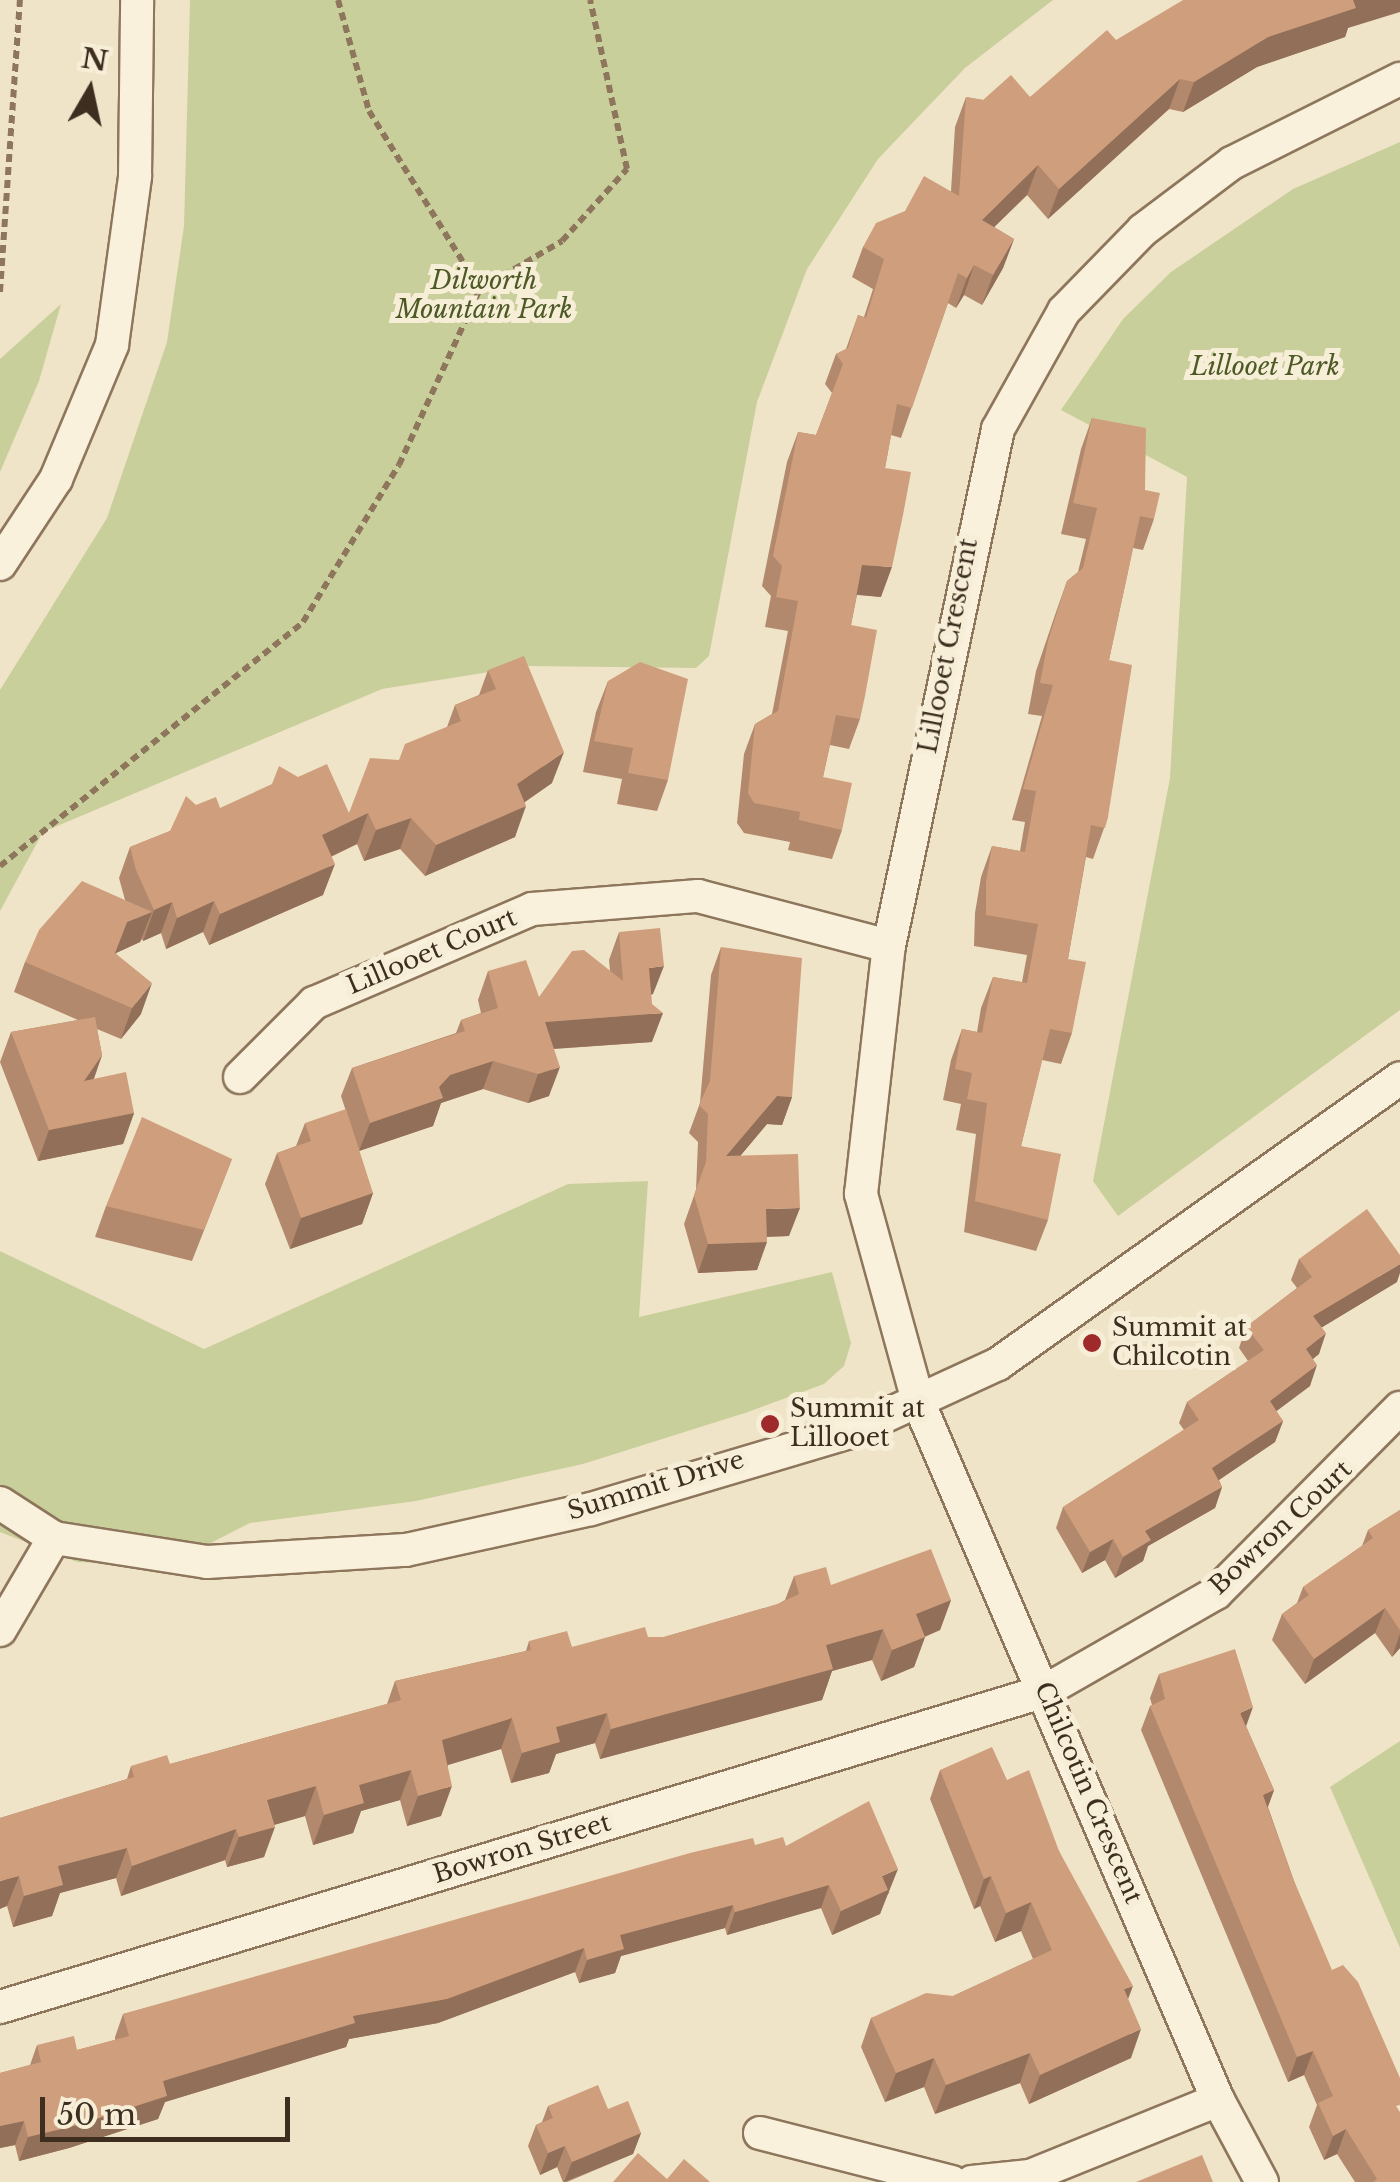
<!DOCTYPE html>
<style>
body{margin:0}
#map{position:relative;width:1400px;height:2182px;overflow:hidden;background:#f0e4c8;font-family:"Libre Baskerville",serif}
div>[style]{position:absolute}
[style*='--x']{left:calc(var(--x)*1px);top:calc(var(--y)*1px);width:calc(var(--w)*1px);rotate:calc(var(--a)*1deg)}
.green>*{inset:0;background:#c9cf9b}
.path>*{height:6px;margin-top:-3px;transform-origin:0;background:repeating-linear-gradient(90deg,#8d765c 0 8px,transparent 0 13px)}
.roads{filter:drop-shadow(2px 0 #8d765c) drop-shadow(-2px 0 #8d765c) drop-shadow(0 2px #8d765c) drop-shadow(0 -2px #8d765c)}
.minor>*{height:32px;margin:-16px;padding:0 16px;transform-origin:16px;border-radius:16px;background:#faf1dc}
.wall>*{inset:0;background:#b2896c}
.shaded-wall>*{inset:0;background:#916f58}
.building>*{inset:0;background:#cf9f7d}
.dots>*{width:28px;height:28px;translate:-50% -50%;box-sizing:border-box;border:5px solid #f7eed8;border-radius:50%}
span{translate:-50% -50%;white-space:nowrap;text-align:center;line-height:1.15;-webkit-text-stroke:10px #f7eed8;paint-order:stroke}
.park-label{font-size:25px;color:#4d5a26;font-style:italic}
.street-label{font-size:25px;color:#3d2e20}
.poi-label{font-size:25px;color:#3d2e20}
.left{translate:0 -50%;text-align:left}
.north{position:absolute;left:40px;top:40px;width:100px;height:100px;-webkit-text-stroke:8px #f7eed8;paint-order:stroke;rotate:9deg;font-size:28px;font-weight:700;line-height:40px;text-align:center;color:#3d2e20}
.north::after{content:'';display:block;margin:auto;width:35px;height:45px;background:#3d2e20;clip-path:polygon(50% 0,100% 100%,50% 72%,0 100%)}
.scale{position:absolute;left:40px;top:2097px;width:250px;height:45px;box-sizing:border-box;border:5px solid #3d2e20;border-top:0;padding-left:12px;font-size:30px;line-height:35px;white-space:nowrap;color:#3d2e20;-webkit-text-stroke:8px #f7eed8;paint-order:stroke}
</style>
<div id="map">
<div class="green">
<i style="clip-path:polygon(190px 0,1053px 0,965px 68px,878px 159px,807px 269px,757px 402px,709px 656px,696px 668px,528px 666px,382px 689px,43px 832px,0 911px,0 690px,107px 518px,167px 342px,184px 226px)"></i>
<i style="clip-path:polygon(1400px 142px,1400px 1010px,1118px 1216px,1093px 1181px,1170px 778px,1187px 477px,1061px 410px,1123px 319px,1171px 272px,1293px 189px)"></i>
<i style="clip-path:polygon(61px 304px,39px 381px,0 472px,0 359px)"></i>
<i style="clip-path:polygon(648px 1181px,639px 1317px,832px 1272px,851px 1343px,844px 1366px,824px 1384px,748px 1412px,583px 1464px,416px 1501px,250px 1523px,193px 1552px,135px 1564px,77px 1562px,0 1532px,0 1251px,204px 1349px,568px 1184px)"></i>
<i style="clip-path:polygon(1400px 1741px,1400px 1948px,1330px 1787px)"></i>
</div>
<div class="path">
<i style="--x:338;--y:0;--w:115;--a:74.4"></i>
<i style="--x:369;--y:111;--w:210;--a:58.1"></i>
<i style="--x:0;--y:292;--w:293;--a:-86.1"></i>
<i style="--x:0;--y:866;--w:389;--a:-38.8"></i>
<i style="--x:303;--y:622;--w:184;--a:-58.6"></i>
<i style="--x:399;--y:465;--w:194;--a:-65.3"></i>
<i style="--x:480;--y:289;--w:95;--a:-30.3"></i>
<i style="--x:562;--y:241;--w:97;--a:-47.9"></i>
<i style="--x:627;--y:169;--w:173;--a:-102.3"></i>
</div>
<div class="roads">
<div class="minor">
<i style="--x:0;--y:564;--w:102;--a:-56.6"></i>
<i style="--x:56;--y:479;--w:145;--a:-67.3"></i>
<i style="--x:112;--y:345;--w:171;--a:-82.2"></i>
<i style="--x:135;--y:176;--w:176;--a:-89.3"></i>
<i style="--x:240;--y:1077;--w:105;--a:-45"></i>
<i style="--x:314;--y:1003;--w:237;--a:-23.3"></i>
<i style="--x:532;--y:909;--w:167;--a:-4.5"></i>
<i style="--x:698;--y:896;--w:197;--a:14.7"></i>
<i style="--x:0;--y:1503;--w:64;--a:32.9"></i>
<i style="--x:54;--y:1538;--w:155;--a:8.9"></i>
<i style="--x:207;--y:1562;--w:199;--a:-3.5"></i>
<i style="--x:406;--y:1550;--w:189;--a:-12.5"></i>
<i style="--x:591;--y:1509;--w:270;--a:-16.6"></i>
<i style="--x:850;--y:1432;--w:163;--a:-24.7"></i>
<i style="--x:998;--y:1364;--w:493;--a:-35.4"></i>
<i style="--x:0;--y:1630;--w:107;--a:-59.6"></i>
<i style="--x:0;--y:2007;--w:1092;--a:-16.82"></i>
<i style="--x:1045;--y:1691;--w:197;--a:-29.8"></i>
<i style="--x:1216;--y:1593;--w:261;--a:-45.2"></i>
<i style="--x:760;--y:2133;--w:198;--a:14.3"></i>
<i style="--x:972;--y:2182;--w:58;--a:-5.9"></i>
<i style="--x:1030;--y:2176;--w:203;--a:-22"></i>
<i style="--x:1262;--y:2182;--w:93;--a:-118.2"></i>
<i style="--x:1218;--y:2100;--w:761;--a:-113.23"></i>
<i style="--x:918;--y:1401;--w:215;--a:-105.4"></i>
<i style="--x:861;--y:1194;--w:250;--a:-83.6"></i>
<i style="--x:889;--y:946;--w:528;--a:-78.09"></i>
<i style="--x:998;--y:429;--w:135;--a:-60.8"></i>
<i style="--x:1064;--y:311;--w:113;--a:-45.7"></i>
<i style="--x:1143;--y:230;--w:111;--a:-37"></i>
<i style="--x:1232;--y:163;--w:188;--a:-26.6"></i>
</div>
</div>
<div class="wall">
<i style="clip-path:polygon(1348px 28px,1345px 37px,1257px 67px,1183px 112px,1169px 109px,1048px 219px,1027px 195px,994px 227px,1014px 239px,1003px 268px,982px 305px,964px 295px,956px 308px,948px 303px,901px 438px,891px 435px,885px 468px,881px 597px,857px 595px,851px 625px,860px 719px,849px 749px,830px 745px,823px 777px,842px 830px,832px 859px,788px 850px,790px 842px,744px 833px,737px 823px,744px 754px,755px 724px,772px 714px,788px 631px,765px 627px,771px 596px,762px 586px,787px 462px,798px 432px,816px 435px,832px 393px,825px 384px,836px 354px,846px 349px,858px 315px,864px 317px,873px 289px,852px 277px,863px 247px,951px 191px,955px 127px,966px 97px,983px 100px,1030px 97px,1116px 40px)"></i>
<i style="clip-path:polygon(1092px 418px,1145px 490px,1154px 519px,1143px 550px,1133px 548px,1109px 660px,1108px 817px,1093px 859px,1086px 857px,1068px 959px,1072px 1033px,1061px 1064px,1042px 1060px,1021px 1146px,1048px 1220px,1036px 1251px,964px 1232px,976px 1134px,956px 1130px,961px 1104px,943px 1100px,951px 1060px,962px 1029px,977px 1032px,981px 1008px,993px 977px,1022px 982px,1027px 955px,974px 946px,975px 913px,981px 877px,992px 846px,1020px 851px,1025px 822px,1012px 820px,1042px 716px,1028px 714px,1036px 671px,1056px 612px,1067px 581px,1078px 572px,1086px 539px,1061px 534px,1081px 449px)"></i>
<i style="clip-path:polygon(488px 670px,552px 783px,525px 802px,515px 837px,425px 876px,400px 849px,364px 861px,357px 844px,331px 857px,323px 895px,209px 945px,203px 932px,166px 949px,161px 933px,143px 941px,142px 939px,140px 942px,116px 953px,141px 1014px,121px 1039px,97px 1029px,102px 1055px,94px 1079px,134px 1113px,123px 1144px,38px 1161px,0 1062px,11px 1032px,78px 1020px,14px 992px,25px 962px,125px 900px,119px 878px,130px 847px,170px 831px,196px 805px,220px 808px,349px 813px,399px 760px,447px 727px,455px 705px,479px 695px)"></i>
<i style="clip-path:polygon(608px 681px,668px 780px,657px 811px,617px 804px,622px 779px,583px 772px,596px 712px)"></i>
<i style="clip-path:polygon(619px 932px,653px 994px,651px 995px,652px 1042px,554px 1049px,549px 1096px,528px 1103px,483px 1089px,441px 1103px,433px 1126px,359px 1151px,341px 1096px,352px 1068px,456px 1033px,461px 1020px,481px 1013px,478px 1000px,488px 971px,539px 997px,610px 971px,609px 960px)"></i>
<i style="clip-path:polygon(721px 947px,792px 1097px,782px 1125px,767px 1124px,740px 1156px,789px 1236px,767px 1237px,757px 1270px,698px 1273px,684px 1224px,696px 1190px,698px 1142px,689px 1133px,700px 1103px,711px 975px)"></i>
<i style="clip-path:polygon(305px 1123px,373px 1193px,362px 1224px,290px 1249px,265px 1184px,277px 1153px,296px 1146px)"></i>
<i style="clip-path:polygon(232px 1159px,192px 1261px,95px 1237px,106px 1206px)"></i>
<i style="clip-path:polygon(1299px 1259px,1397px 1282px,1322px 1327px,1319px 1354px,1313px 1359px,1310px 1386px,1276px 1411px,1283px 1421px,1275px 1442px,1219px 1480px,1222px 1487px,1215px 1508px,1148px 1546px,1143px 1561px,1115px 1578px,1105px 1560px,1082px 1573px,1056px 1528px,1063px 1507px,1184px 1430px,1179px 1423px,1187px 1402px,1248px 1361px,1239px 1348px,1246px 1327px,1297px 1288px,1291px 1280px)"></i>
<i style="clip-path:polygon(1400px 1510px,1400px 1648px,1392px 1657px,1375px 1633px,1305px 1684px,1272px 1640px,1282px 1614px,1297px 1603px,1303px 1587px,1362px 1546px,1368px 1530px)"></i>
<i style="clip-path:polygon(794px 1576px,831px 1585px,951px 1600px,940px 1630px,925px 1637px,914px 1667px,881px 1681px,872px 1660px,832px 1671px,822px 1700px,600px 1759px,595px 1743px,556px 1754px,549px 1773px,511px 1783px,501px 1749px,448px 1765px,441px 1816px,407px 1826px,400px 1800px,361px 1811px,353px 1833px,313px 1845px,305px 1816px,274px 1825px,264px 1857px,227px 1867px,225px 1860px,121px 1896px,116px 1878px,60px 1893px,52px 1916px,13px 1927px,7px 1906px,0 1818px,127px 1779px,131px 1766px,170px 1764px,387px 1704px,395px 1681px,526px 1651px,529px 1641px,572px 1647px,648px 1637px,664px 1637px,778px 1604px,785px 1600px)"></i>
<i style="clip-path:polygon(1159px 1674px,1246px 1726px,1274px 1790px,1268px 1807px,1400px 2182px,1355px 2182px,1337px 2154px,1324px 2160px,1309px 2127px,1317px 2105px,1304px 2075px,1288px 2082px,1141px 1730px,1150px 1706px,1152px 1705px,1150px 1698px)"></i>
<i style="clip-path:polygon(940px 1770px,1007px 1780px,1059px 1851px,1128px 1999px,1131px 2058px,1029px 2104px,1020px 2083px,935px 2114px,924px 2087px,885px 2102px,861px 2047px,871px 2018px,953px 1996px,1033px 1959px,1021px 1931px,995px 1942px,980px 1906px,974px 1909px,930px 1799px)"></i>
<i style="clip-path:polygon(755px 1845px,786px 1846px,890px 1893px,887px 1894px,880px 1914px,832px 1935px,821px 1908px,727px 1935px,725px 1928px,621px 1956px,615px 1973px,579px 1983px,575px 1972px,438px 2023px,349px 2039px,346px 2047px,165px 2102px,158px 2119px,69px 2148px,19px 2161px,15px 2145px,0 2148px,0 2073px,30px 2065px,37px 2045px,77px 2050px,115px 2040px,115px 2037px,123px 2014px)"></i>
<i style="clip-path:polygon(548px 2106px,608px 2109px,641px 2133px,633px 2154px,567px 2182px,563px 2182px,557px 2167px,540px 2175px,528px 2146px,536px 2125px,542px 2122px)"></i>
</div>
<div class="shaded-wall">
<i style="clip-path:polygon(1353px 0,1400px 0,1400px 12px,1348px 28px,1345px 37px,1257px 67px,1183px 112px,1194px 82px,1268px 37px)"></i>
<i style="clip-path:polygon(1180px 79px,1169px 109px,1048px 219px,1059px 189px)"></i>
<i style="clip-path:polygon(1038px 165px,1027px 195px,971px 250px,982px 220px)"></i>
<i style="clip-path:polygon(1014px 239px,1003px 268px,982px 305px,993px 275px)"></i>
<i style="clip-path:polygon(974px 265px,964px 295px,956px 308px,967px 278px)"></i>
<i style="clip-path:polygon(862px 565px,892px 567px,881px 597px,852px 594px)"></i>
<i style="clip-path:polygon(564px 752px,552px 783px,506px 815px,517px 784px)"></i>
<i style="clip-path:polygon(526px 806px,515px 837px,425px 876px,436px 845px)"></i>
<i style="clip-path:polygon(368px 813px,357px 844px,310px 866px,322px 835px)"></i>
<i style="clip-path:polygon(411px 818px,400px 849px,364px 861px,376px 830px)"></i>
<i style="clip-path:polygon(335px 864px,323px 895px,209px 945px,220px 914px)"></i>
<i style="clip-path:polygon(214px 901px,203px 932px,166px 949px,177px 918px)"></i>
<i style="clip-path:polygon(172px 902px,161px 933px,143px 941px,154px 910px)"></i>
<i style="clip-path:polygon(152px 912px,140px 942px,116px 953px,103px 984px,127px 922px)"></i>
<i style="clip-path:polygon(664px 966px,653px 994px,639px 996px,649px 968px)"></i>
<i style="clip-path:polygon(152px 983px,141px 1014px,121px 1039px,132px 1008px)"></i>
<i style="clip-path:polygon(663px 1013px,652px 1042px,535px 1050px,545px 1022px)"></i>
<i style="clip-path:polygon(102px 1055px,91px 1086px,84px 1081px)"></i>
<i style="clip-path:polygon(493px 1061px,483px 1089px,441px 1103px,433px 1126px,359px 1151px,370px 1123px,439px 1087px,450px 1075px)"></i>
<i style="clip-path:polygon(560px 1067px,549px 1096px,528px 1103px,538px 1074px)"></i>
<i style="clip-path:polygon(777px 1096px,792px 1097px,782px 1125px,767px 1124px,716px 1185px,726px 1156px)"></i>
<i style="clip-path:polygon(134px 1113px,123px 1144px,38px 1161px,49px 1130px)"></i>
<i style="clip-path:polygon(373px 1193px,362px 1224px,290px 1249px,301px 1218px)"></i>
<i style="clip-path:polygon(800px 1208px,789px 1236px,756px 1237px,766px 1209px)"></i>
<i style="clip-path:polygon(767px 1242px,757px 1270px,698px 1273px,708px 1244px)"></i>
<i style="clip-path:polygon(1400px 1264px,1400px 1273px,1397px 1282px,1306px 1337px,1313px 1316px)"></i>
<i style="clip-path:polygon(1326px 1333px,1319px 1354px,1298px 1370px,1306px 1349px)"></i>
<i style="clip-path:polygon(1317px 1365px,1310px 1386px,1262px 1422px,1270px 1401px)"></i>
<i style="clip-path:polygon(1283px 1421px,1275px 1442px,1204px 1490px,1212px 1468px)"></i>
<i style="clip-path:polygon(1222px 1487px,1215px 1508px,1148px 1546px,1143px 1561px,1115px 1578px,1123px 1557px,1145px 1531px)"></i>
<i style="clip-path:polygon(1113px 1539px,1105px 1560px,1082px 1573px,1090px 1552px)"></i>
<i style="clip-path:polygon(951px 1600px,940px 1630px,904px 1645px,916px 1614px)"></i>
<i style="clip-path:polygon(1385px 1608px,1375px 1633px,1305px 1684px,1314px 1659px)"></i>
<i style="clip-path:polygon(883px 1629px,872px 1660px,832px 1671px,822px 1700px,600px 1759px,611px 1729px,826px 1645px)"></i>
<i style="clip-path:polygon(1400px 1634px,1400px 1648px,1392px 1657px)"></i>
<i style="clip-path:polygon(925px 1637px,914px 1667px,881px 1681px,892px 1650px)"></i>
<i style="clip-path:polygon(1253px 1707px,1244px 1732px,1240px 1713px)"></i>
<i style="clip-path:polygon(607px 1713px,595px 1743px,556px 1754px,549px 1773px,511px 1783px,522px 1753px,556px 1727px)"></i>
<i style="clip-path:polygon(512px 1718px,501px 1749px,431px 1770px,442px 1740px)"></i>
<i style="clip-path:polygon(411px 1770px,400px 1800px,361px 1811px,353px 1833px,313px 1845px,324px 1815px,359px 1785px)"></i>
<i style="clip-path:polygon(316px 1786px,305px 1816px,256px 1830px,267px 1800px)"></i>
<i style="clip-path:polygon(452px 1786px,441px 1816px,407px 1826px,418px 1796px)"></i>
<i style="clip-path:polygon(1274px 1790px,1265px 1814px,1263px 1795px)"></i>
<i style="clip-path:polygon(275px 1827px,264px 1857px,227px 1867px,239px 1837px)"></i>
<i style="clip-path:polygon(236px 1829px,225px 1860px,121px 1896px,132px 1866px)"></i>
<i style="clip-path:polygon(127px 1848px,116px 1878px,60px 1893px,52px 1916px,13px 1927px,24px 1896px,58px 1866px)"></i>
<i style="clip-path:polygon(898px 1869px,880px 1914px,832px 1935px,841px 1911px,882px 1876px)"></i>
<i style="clip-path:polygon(19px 1876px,7px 1906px,0 1909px,0 1881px)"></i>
<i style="clip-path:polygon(991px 1876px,980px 1906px,974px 1909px,984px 1879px)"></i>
<i style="clip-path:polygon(829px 1885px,821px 1908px,727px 1935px,735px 1912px)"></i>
<i style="clip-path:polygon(1031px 1902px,1021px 1931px,995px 1942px,1006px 1913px)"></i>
<i style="clip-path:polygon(733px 1905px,725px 1928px,621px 1956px,615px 1973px,579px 1983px,587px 1960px,620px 1935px)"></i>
<i style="clip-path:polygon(584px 1948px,575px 1972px,438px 2023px,349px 2039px,346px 2047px,165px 2102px,158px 2119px,69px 2148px,19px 2161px,28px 2137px,163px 2081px,353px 2016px)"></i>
<i style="clip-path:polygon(1133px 1986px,1122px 2015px,1124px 1989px)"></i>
<i style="clip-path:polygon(1141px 2029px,1131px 2058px,1029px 2104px,1040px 2075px)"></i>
<i style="clip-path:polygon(1313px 2051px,1304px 2075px,1288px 2082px,1297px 2057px)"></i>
<i style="clip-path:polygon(1030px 2053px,1020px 2083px,935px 2114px,946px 2085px)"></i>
<i style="clip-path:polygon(934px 2058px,924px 2087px,885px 2102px,896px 2073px)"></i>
<i style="clip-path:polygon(24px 2121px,15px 2145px,0 2148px,0 2126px)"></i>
<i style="clip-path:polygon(1346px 2129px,1337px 2154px,1324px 2160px,1333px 2136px)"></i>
<i style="clip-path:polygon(641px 2133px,633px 2154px,564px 2182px,572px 2162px)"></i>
<i style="clip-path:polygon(565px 2146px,557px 2167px,540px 2175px,548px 2153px)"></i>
</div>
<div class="building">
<i style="clip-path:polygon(1183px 0,1353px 0,1356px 8px,1268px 37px,1194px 82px,1180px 79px,1059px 189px,1038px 165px,982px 220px,1014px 239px,993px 275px,974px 265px,967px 278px,958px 273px,912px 408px,897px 404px,885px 468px,911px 472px,903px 515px,892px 567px,862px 565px,851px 625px,877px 630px,865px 696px,860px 719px,836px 715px,823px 777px,852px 783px,842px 830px,799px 820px,800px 812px,754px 803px,748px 793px,755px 724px,778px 711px,798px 601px,776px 597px,782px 566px,773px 556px,798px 432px,816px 435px,843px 364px,836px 354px,848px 348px,858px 315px,866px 318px,884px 259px,863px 247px,876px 223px,905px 211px,924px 176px,959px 196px,966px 97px,983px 100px,1011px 75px,1030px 97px,1107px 30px,1116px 40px)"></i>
<i style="clip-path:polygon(1092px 418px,1146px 428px,1145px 490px,1160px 493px,1154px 519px,1140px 516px,1109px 660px,1132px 665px,1108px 817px,1105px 828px,1091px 825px,1068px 959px,1086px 962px,1072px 1033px,1050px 1029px,1021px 1146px,1061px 1154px,1048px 1220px,975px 1201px,987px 1103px,967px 1099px,972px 1073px,955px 1069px,962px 1029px,982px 1033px,993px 977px,1027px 983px,1038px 924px,986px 915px,986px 882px,992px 846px,1025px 852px,1036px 791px,1023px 789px,1053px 685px,1040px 683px,1048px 641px,1067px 581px,1083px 568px,1097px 508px,1073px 503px)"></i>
<i style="clip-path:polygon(524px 656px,564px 752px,517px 784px,526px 806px,436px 845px,411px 818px,376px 830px,368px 813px,322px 835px,335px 864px,220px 914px,214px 901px,177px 918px,172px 902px,154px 910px,136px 870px,130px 847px,170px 831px,186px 796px,196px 805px,216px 797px,220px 808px,272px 784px,279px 766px,298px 777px,327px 764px,349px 813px,370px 758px,399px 760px,405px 744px,461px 721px,455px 705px,496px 689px,488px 670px)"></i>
<i style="clip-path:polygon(640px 662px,688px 679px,668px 780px,628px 773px,633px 748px,594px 741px,608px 681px)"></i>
<i style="clip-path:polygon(82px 881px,152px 912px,127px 922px,115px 953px,152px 983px,132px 1008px,25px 962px,39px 930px)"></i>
<i style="clip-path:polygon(660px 928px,664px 966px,649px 968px,652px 1004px,663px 1013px,545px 1022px,560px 1067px,538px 1074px,493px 1061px,450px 1075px,439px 1087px,443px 1098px,370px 1123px,352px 1068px,465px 1031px,461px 1020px,498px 1008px,488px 971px,526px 960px,539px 997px,572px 951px,584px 950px,623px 981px,619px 932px)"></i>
<i style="clip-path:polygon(721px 947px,802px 958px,792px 1097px,777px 1096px,726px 1156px,798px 1154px,800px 1208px,766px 1209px,767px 1242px,708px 1244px,694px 1195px,706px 1162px,708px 1114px,699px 1105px,710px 1081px)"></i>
<i style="clip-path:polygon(95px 1017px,102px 1055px,84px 1081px,126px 1072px,134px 1113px,49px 1130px,11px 1032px)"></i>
<i style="clip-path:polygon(346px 1109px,373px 1193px,301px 1218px,277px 1153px,311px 1141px,305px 1123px)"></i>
<i style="clip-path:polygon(142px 1117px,232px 1159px,204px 1230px,106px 1206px)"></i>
<i style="clip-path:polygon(1367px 1209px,1400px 1255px,1400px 1264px,1313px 1316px,1326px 1333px,1306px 1349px,1317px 1365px,1270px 1401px,1283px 1421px,1212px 1468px,1222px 1487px,1145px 1531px,1151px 1540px,1123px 1557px,1113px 1539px,1090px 1552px,1063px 1507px,1199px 1420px,1187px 1402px,1264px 1350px,1246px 1327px,1312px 1277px,1299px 1259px)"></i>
<i style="clip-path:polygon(1400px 1510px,1400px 1630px,1385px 1608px,1314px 1659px,1282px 1614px,1309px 1595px,1303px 1587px,1373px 1538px,1368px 1530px)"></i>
<i style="clip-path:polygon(931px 1549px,951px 1600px,916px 1614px,925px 1637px,892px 1650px,883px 1629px,826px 1645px,833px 1669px,611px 1729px,607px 1713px,556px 1727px,560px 1742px,522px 1753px,512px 1718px,442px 1740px,452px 1786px,418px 1796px,411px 1770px,359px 1785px,364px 1803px,324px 1815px,316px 1786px,267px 1800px,275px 1827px,239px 1837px,236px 1829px,132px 1866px,127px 1848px,58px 1866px,63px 1885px,24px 1896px,19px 1876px,0 1881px,0 1818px,134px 1777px,131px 1766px,167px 1755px,170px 1764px,401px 1700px,395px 1681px,531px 1650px,529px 1641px,567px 1631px,572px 1647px,645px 1627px,648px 1637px,664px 1637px,778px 1604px,799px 1594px,794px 1576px,826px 1567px,831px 1585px)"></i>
<i style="clip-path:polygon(1235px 1649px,1253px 1707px,1240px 1713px,1274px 1790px,1263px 1795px,1292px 1876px,1332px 1970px,1343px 1965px,1358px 1982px,1400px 2078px,1400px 2105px,1396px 2106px,1400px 2112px,1400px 2182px,1373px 2182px,1377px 2179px,1346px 2129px,1333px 2136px,1318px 2103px,1333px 2096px,1313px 2051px,1297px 2057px,1150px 1706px,1165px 1699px,1159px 1674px)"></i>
<i style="clip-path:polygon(992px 1747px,1007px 1780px,1029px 1770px,1059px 1851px,1133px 1986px,1124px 1989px,1141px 2029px,1040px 2075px,1030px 2053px,946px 2085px,934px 2058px,896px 2073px,871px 2018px,926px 1993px,953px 1996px,1052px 1950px,1031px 1902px,1006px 1913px,991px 1876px,984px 1879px,940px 1770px)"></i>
<i style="clip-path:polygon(869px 1801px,898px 1869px,882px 1876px,888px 1890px,841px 1911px,829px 1885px,735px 1912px,733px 1905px,620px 1935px,624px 1949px,587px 1960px,584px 1948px,447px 1999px,353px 2016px,355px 2023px,163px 2081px,167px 2096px,78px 2125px,28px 2137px,24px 2121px,0 2126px,0 2073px,41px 2062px,37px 2045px,74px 2036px,77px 2050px,129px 2036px,123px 2014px,690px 1853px,753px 1838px,755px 1845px,783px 1837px,786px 1846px)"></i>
<i style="clip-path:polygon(598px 2085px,608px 2109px,628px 2101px,641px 2133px,572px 2162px,565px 2146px,548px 2153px,536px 2125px,553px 2118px,548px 2106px)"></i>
<i style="clip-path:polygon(638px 2153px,667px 2179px,684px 2159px,710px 2182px,613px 2182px)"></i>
<i style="clip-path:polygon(1202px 2155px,1213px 2182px,1136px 2182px)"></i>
</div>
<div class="dots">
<i style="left:1092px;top:1343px;background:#9e2a2b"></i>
<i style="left:770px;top:1424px;background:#9e2a2b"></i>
</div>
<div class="park-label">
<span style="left:484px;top:296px">Dilworth<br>Mountain Park</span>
<span style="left:1265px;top:367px">Lillooet Park</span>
</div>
<div class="street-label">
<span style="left:949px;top:646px;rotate:-79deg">Lillooet Crescent</span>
<span style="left:432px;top:952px;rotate:-23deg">Lillooet Court</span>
<span style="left:656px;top:1486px;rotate:-17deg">Summit Drive</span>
<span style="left:1281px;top:1528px;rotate:-43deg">Bowron Court</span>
<span style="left:1088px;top:1793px;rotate:67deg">Chilcotin Crescent</span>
<span style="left:522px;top:1849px;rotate:-17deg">Bowron Street</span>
</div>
<div class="poi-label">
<span class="left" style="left:1112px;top:1343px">Summit at<br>Chilcotin</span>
<span class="left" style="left:790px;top:1424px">Summit at<br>Lillooet</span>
</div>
<div class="north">N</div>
<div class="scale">50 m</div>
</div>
